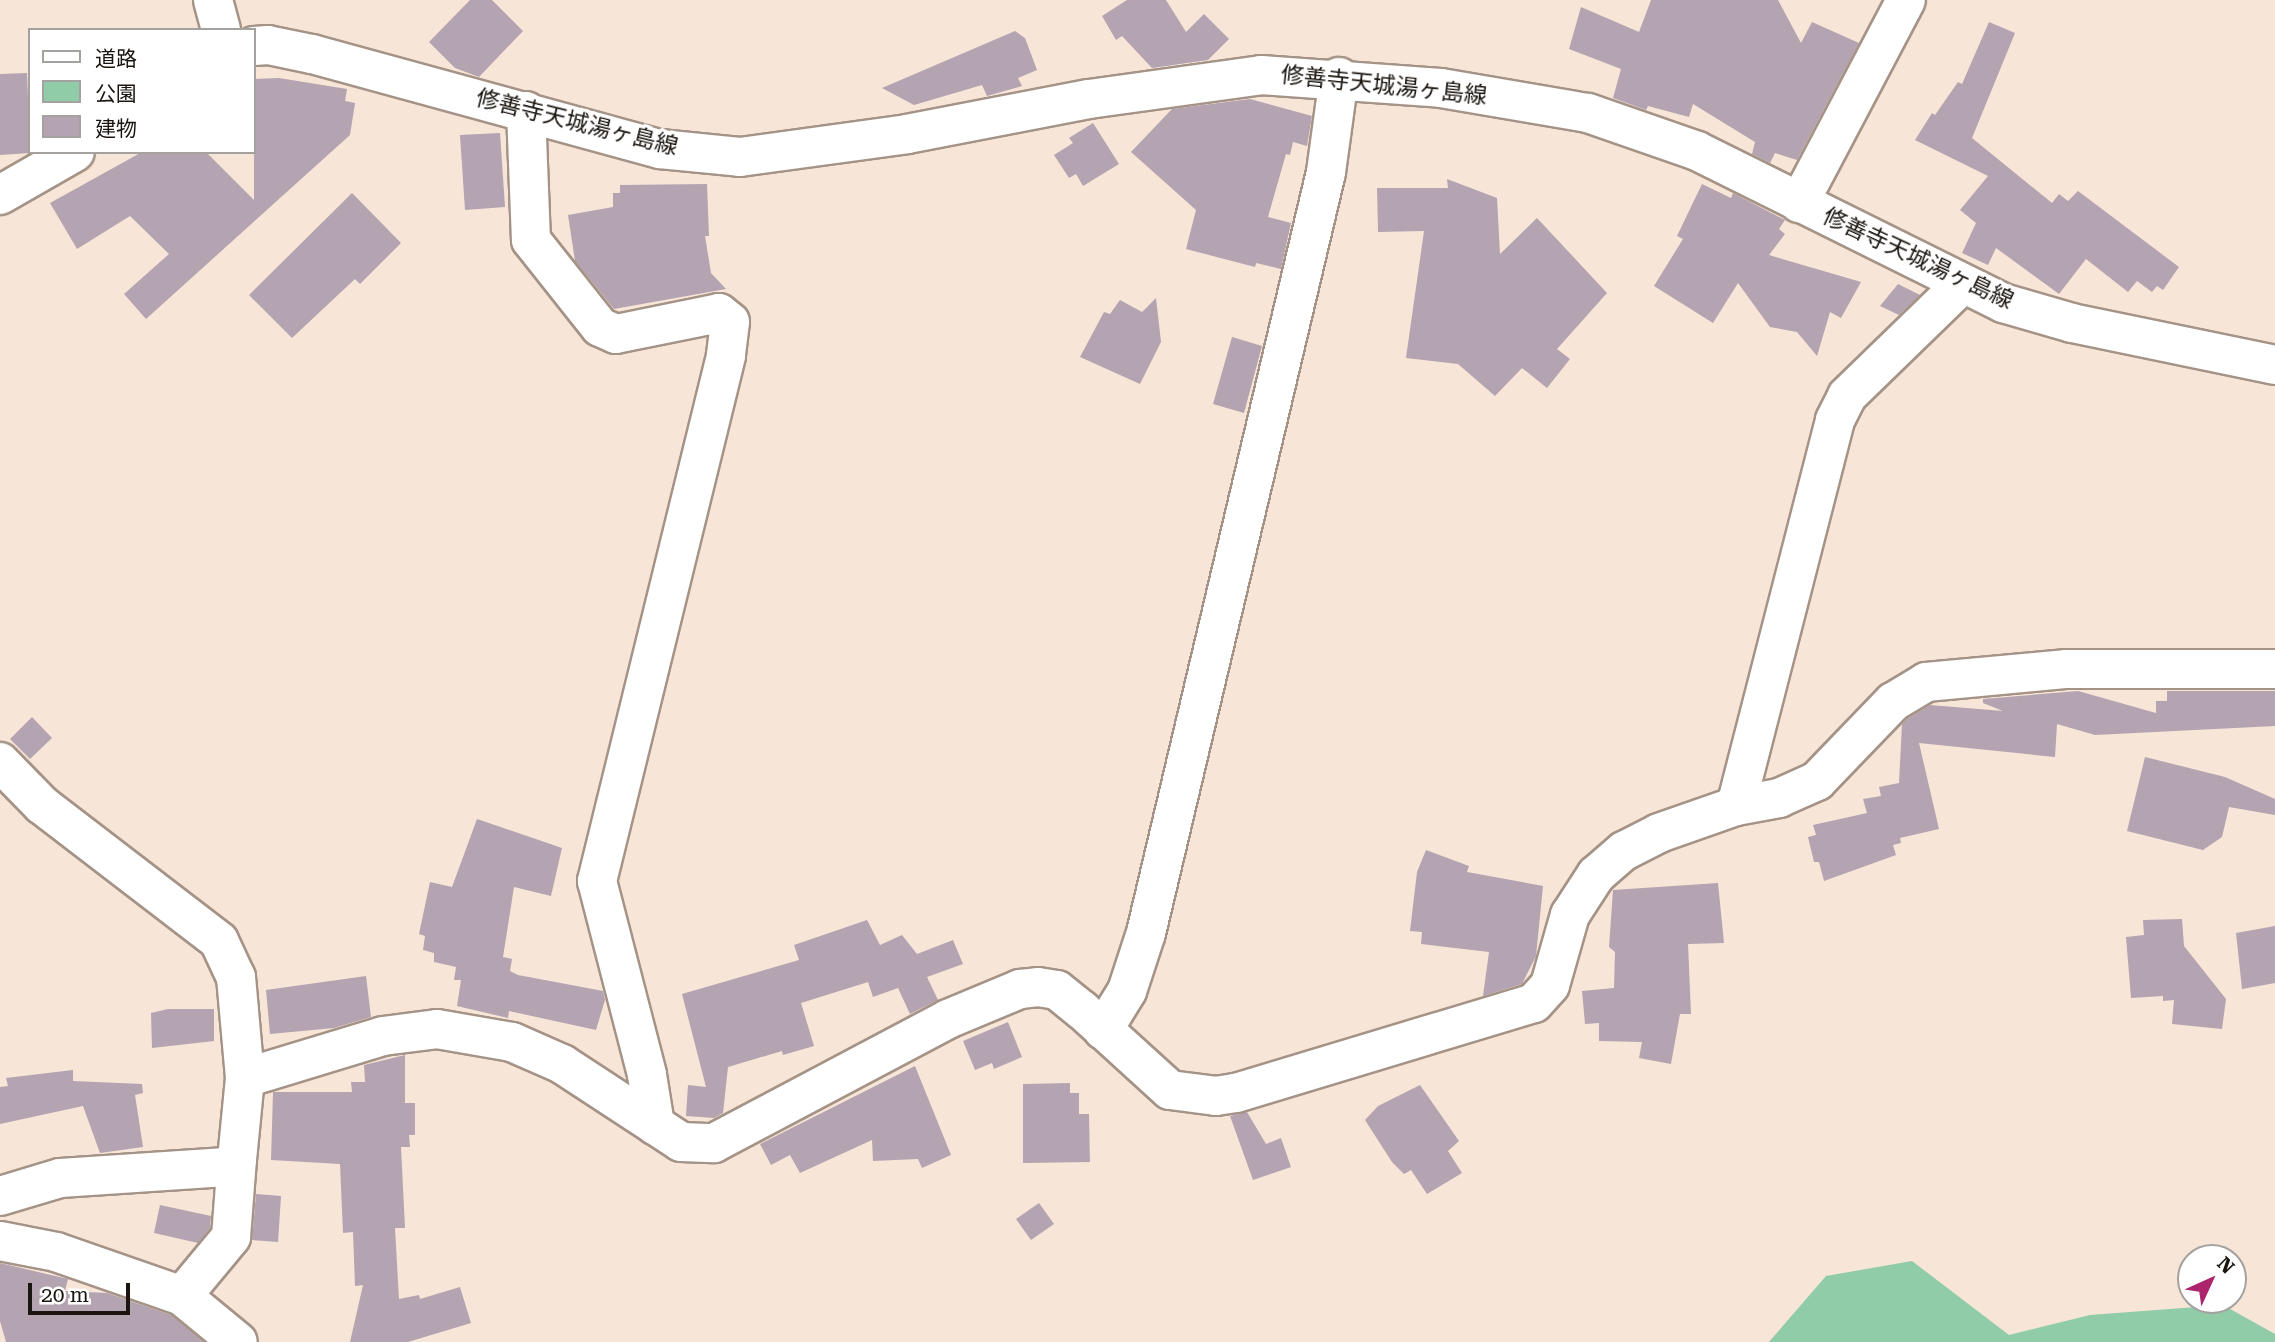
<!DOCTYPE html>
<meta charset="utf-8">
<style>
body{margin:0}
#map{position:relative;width:2275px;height:1342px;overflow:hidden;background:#f7e5d7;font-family:"Roboto Serif","Noto Sans JP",serif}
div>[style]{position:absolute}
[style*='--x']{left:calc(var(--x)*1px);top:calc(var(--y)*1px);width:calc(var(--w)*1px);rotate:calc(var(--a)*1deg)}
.green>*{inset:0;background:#90cca8}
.building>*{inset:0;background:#b4a3b0}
.roads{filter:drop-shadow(2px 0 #a49386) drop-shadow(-2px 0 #a49386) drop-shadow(0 2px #a49386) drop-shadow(0 -2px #a49386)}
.street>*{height:38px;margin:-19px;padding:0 19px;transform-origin:19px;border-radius:19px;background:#fff}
.secondary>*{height:38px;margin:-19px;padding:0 19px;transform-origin:19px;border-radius:19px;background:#fff}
span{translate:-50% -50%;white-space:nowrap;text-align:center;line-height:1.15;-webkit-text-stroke:6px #fff;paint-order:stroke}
.street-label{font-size:23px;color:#1b1510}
.legend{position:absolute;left:28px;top:28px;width:228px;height:126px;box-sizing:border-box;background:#fff;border:2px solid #a4a19f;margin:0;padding:9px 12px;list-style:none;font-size:21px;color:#1b1510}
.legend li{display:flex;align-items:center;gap:14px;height:35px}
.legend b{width:35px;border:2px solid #a4a19f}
.north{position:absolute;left:2177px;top:1244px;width:70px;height:70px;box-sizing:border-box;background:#fff;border:2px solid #a4a19f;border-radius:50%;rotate:45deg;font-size:19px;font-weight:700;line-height:28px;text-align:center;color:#1b1510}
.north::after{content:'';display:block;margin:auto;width:24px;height:32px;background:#ab246c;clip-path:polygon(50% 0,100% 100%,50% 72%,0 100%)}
.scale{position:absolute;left:28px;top:1283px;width:102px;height:32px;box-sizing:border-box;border:4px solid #1b1510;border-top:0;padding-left:9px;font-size:21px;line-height:24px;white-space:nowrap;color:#1b1510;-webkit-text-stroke:5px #fff;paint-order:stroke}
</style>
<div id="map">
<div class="green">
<i style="clip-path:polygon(1912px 1261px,2009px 1335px,2090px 1315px,2223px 1305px,2275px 1334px,2275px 1342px,1769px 1342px,1826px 1276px)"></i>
</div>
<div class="building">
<i style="clip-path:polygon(470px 0,492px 0,523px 31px,479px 77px,455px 68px,429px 42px)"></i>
<i style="clip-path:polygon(1127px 0,1166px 0,1186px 32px,1204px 14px,1229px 39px,1208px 60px,1152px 68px,1122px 36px,1116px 40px,1102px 16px)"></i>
<i style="clip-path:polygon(1651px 0,1778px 0,1801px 43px,1812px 22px,1859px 43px,1797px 160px,1775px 153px,1770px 163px,1752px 154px,1755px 142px,1693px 104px,1689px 117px,1648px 106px,1646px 110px,1613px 98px,1621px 69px,1569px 49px,1581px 7px,1639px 32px)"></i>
<i style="clip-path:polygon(1989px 22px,2015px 33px,1972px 138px,2052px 203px,2059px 194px,2068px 201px,2078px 191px,2179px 267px,2163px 290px,2157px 286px,2152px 292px,2137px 281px,2128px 292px,2086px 259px,2059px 294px,1996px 248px,1988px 265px,1962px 253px,1976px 223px,1960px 210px,1988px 176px,1915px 140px,1932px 113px,1935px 115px,1958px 82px,1962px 84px)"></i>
<i style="clip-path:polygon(1015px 31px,1025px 38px,1037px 70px,1018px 78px,1022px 86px,987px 96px,982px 85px,914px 105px,882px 88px)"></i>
<i style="clip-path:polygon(27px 73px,30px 153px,0 155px,0 74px)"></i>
<i style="clip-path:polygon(279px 78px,347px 89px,345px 101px,355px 103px,350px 135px,146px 319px,124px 294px,169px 254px,130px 216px,77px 249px,50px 203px,142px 152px,206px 152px,254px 200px,254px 79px)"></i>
<i style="clip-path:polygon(1250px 99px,1312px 116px,1307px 146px,1293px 142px,1290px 155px,1286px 154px,1268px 217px,1291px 223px,1281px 269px,1256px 263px,1255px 267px,1186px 249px,1196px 210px,1131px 152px,1172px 109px)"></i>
<i style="clip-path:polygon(1093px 123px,1119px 164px,1083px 186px,1076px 174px,1069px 178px,1054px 155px,1073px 143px,1069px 138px)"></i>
<i style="clip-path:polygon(500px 133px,505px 207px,465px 210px,460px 135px)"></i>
<i style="clip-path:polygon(1447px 179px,1497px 198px,1500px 254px,1537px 218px,1607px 293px,1557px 349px,1570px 359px,1547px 388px,1522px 368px,1495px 396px,1458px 364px,1406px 358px,1424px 231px,1378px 232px,1377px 188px,1448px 188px)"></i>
<i style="clip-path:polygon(707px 184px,709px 236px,705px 236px,711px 273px,726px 289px,614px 309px,575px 261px,568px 215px,613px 207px,613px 193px,620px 193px,620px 185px)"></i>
<i style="clip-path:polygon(1702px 184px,1731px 198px,1733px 193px,1785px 220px,1779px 229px,1785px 234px,1769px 255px,1861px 282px,1841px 318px,1830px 312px,1817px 356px,1797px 332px,1770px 327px,1738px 283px,1713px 323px,1654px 286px,1683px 239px,1677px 236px)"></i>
<i style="clip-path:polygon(352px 193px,401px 243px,360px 284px,355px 279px,292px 338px,249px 295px)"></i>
<i style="clip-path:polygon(1898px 284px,1920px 295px,1899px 315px,1880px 306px)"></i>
<i style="clip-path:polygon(1156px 298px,1161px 342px,1140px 384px,1080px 357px,1104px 312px,1110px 314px,1120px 300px,1142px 312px)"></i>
<i style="clip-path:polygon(1232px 337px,1262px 346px,1244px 413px,1213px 404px)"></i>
<i style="clip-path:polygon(2078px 691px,2156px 713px,2156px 701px,2167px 701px,2167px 691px,2275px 691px,2275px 726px,2095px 735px,2057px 724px,2055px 757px,1919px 743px,1939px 829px,1900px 838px,1901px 843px,1893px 845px,1896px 855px,1824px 881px,1819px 862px,1814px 862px,1808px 837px,1816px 835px,1813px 825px,1867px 813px,1863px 799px,1881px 796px,1879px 787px,1899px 783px,1902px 724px,1907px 719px,1930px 705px,2003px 711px,1983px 703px,1983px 699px)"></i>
<i style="clip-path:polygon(32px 717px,52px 738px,30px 759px,10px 739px)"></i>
<i style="clip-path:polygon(2145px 757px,2225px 777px,2275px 799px,2275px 815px,2229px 807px,2222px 837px,2203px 850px,2127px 831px)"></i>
<i style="clip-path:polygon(477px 819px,562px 848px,551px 896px,514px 887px,503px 957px,512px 959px,510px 971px,518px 975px,603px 991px,605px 1000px,596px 1030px,509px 1011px,508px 1018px,457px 1006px,461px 980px,454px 980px,456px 967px,434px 962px,434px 953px,423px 950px,425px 936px,419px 934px,430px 882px,452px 887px)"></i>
<i style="clip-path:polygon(1426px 850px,1469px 866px,1467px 872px,1543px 886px,1536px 956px,1522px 984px,1483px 996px,1489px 952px,1421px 944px,1422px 932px,1410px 931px,1417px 872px)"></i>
<i style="clip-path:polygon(1718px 883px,1724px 943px,1688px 944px,1691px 1014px,1680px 1014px,1671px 1064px,1639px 1058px,1642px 1042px,1599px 1041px,1599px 1023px,1585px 1024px,1582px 991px,1614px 988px,1615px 952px,1609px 947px,1613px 890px)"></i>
<i style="clip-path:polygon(2182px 919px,2184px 946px,2226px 999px,2222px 1029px,2172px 1024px,2174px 1000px,2163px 1001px,2163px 996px,2131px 998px,2126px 937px,2144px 935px,2143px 920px)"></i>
<i style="clip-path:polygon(867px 920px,880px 945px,902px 935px,917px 954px,953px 940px,963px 964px,927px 977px,938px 1000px,910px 1014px,898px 988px,873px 997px,868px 982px,801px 1003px,814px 1046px,783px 1055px,782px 1051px,728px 1067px,723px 1113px,714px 1118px,686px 1116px,688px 1085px,706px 1087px,682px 994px,799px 960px,794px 945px)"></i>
<i style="clip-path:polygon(2275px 926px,2275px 983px,2242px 989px,2236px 933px)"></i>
<i style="clip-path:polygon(366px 976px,371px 1017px,334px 1028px,270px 1034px,266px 990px)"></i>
<i style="clip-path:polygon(168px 1009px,214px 1009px,214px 1041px,152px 1048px,151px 1013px)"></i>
<i style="clip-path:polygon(1008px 1022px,1022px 1057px,994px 1069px,992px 1063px,975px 1070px,963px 1041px)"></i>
<i style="clip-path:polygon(405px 1055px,405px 1103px,415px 1103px,415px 1135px,409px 1135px,410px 1147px,401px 1147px,405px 1228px,395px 1228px,399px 1299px,419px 1295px,420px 1299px,460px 1287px,471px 1323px,408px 1342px,350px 1342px,363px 1285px,355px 1286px,353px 1232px,343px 1233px,340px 1164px,271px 1160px,273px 1092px,352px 1092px,351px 1082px,365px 1082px,364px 1065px)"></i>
<i style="clip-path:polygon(915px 1066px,951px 1155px,922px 1168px,918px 1159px,873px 1161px,872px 1140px,800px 1173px,790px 1155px,771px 1165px,760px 1144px)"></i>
<i style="clip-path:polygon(73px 1070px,73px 1081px,142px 1084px,143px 1093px,135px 1095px,143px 1147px,100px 1153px,83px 1106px,0 1124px,0 1087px,8px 1086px,6px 1078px)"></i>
<i style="clip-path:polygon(1070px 1083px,1070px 1093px,1079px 1093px,1079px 1114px,1089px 1114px,1090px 1162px,1023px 1163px,1023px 1084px)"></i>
<i style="clip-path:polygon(1420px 1085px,1459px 1141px,1448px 1151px,1462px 1173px,1427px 1194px,1411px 1170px,1404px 1174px,1392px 1162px,1365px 1120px,1378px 1106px)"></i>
<i style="clip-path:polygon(1247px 1112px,1266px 1144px,1281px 1138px,1291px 1167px,1253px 1180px,1230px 1116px)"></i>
<i style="clip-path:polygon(256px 1194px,281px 1196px,278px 1242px,252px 1240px)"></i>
<i style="clip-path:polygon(1039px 1203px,1054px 1224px,1031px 1240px,1016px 1219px)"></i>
<i style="clip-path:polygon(160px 1205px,211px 1216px,210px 1228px,198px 1243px,154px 1233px)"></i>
<i style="clip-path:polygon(0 1263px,68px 1279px,65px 1291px,107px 1293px,171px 1315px,204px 1342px,6px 1342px,0 1321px)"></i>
</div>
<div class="roads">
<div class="street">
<i style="--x:213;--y:0;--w:31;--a:75"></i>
<i style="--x:526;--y:111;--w:129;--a:87.8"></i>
<i style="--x:531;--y:240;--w:111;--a:51.6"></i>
<i style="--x:600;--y:327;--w:17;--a:24"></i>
<i style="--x:616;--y:334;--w:105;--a:-11.5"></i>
<i style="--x:719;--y:313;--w:14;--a:39"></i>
<i style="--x:730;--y:322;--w:34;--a:97"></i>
<i style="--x:726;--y:356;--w:541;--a:103.8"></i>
<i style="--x:597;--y:881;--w:200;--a:75.5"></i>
<i style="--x:647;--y:1075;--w:51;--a:80.9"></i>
<i style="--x:1799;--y:203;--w:229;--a:-62.2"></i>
<i style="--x:0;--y:762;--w:60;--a:45.7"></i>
<i style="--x:42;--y:805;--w:223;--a:37.5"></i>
<i style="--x:219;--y:941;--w:40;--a:65"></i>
<i style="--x:236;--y:977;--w:101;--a:84.9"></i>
<i style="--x:245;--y:1078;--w:81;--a:95.6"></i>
<i style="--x:237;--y:1159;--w:14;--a:144"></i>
<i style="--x:226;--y:1167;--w:166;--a:176.2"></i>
<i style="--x:60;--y:1178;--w:63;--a:163.3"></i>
<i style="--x:1736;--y:806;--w:398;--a:-75.6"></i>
<i style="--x:1835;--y:420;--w:27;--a:-63"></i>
<i style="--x:1847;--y:396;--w:161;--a:-44.2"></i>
<i style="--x:1103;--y:1030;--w:46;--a:-58.4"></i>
<i style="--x:1127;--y:991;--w:61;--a:-71.9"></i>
<i style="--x:1146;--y:933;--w:782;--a:-76.69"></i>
<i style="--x:1326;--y:172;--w:96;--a:-82.2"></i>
<i style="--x:245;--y:1078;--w:144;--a:-16.9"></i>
<i style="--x:383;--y:1036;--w:54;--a:-7.4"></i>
<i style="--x:437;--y:1029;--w:76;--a:9.8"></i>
<i style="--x:512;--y:1042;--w:55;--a:23.7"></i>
<i style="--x:562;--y:1064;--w:142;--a:33.2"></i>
<i style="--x:681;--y:1142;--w:33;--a:2"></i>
<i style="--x:714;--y:1143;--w:265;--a:-27.9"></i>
<i style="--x:948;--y:1019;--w:78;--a:-22.6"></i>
<i style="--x:1020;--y:989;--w:18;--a:-6"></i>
<i style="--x:1038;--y:987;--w:19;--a:9"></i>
<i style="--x:1057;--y:990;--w:32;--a:39"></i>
<i style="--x:1082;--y:1010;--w:119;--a:42.3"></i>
<i style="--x:1170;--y:1090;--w:46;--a:7.4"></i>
<i style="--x:1216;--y:1096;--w:20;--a:-9"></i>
<i style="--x:1236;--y:1093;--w:311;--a:-16.8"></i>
<i style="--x:1534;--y:1003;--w:24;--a:-48"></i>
<i style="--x:1550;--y:985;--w:73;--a:-74.1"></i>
<i style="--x:1570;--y:915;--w:48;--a:-57"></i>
<i style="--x:1596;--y:875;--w:37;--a:-41"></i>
<i style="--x:1624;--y:851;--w:39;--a:-27"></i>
<i style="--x:1659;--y:833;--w:82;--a:-19.3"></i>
<i style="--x:1736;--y:806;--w:44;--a:-10.5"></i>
<i style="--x:1779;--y:798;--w:42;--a:-24.1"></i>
<i style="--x:1817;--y:781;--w:110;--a:-46.1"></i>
<i style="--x:1893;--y:702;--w:39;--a:-31"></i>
<i style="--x:1926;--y:682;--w:142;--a:-5.3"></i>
<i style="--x:2067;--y:669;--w:208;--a:0"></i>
<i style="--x:0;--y:1241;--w:57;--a:11.1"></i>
<i style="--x:56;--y:1252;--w:133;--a:19.2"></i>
<i style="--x:182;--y:1296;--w:77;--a:-50.3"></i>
<i style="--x:231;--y:1237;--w:78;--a:-85.6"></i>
<i style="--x:182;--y:1296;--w:72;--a:39.4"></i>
</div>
<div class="secondary">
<i style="--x:254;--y:46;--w:14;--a:-4"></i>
<i style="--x:268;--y:45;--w:45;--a:11.6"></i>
<i style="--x:312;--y:54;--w:361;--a:15.3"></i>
<i style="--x:660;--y:149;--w:80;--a:5.7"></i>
<i style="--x:740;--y:157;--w:169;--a:-7.8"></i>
<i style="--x:907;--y:134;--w:185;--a:-10.9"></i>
<i style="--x:1089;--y:99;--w:174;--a:-7.9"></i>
<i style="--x:1261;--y:75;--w:180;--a:4.1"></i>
<i style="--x:1441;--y:88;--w:149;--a:9.7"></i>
<i style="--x:1588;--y:113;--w:115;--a:19.2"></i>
<i style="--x:1697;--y:151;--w:342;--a:26.4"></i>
<i style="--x:2003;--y:303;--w:72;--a:16.2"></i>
<i style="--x:2072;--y:323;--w:207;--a:11.7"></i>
<i style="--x:0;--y:195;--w:86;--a:-29.8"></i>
</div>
</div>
<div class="street-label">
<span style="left:1384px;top:86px;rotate:6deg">修善寺天城湯ヶ島線</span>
<span style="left:577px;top:123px;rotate:14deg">修善寺天城湯ヶ島線</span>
<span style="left:1918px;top:259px;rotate:25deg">修善寺天城湯ヶ島線</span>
</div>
<ul class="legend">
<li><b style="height:9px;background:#fff"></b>道路</li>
<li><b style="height:19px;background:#90cca8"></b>公園</li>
<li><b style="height:19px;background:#b4a3b0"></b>建物</li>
</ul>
<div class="north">N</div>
<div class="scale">20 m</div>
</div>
